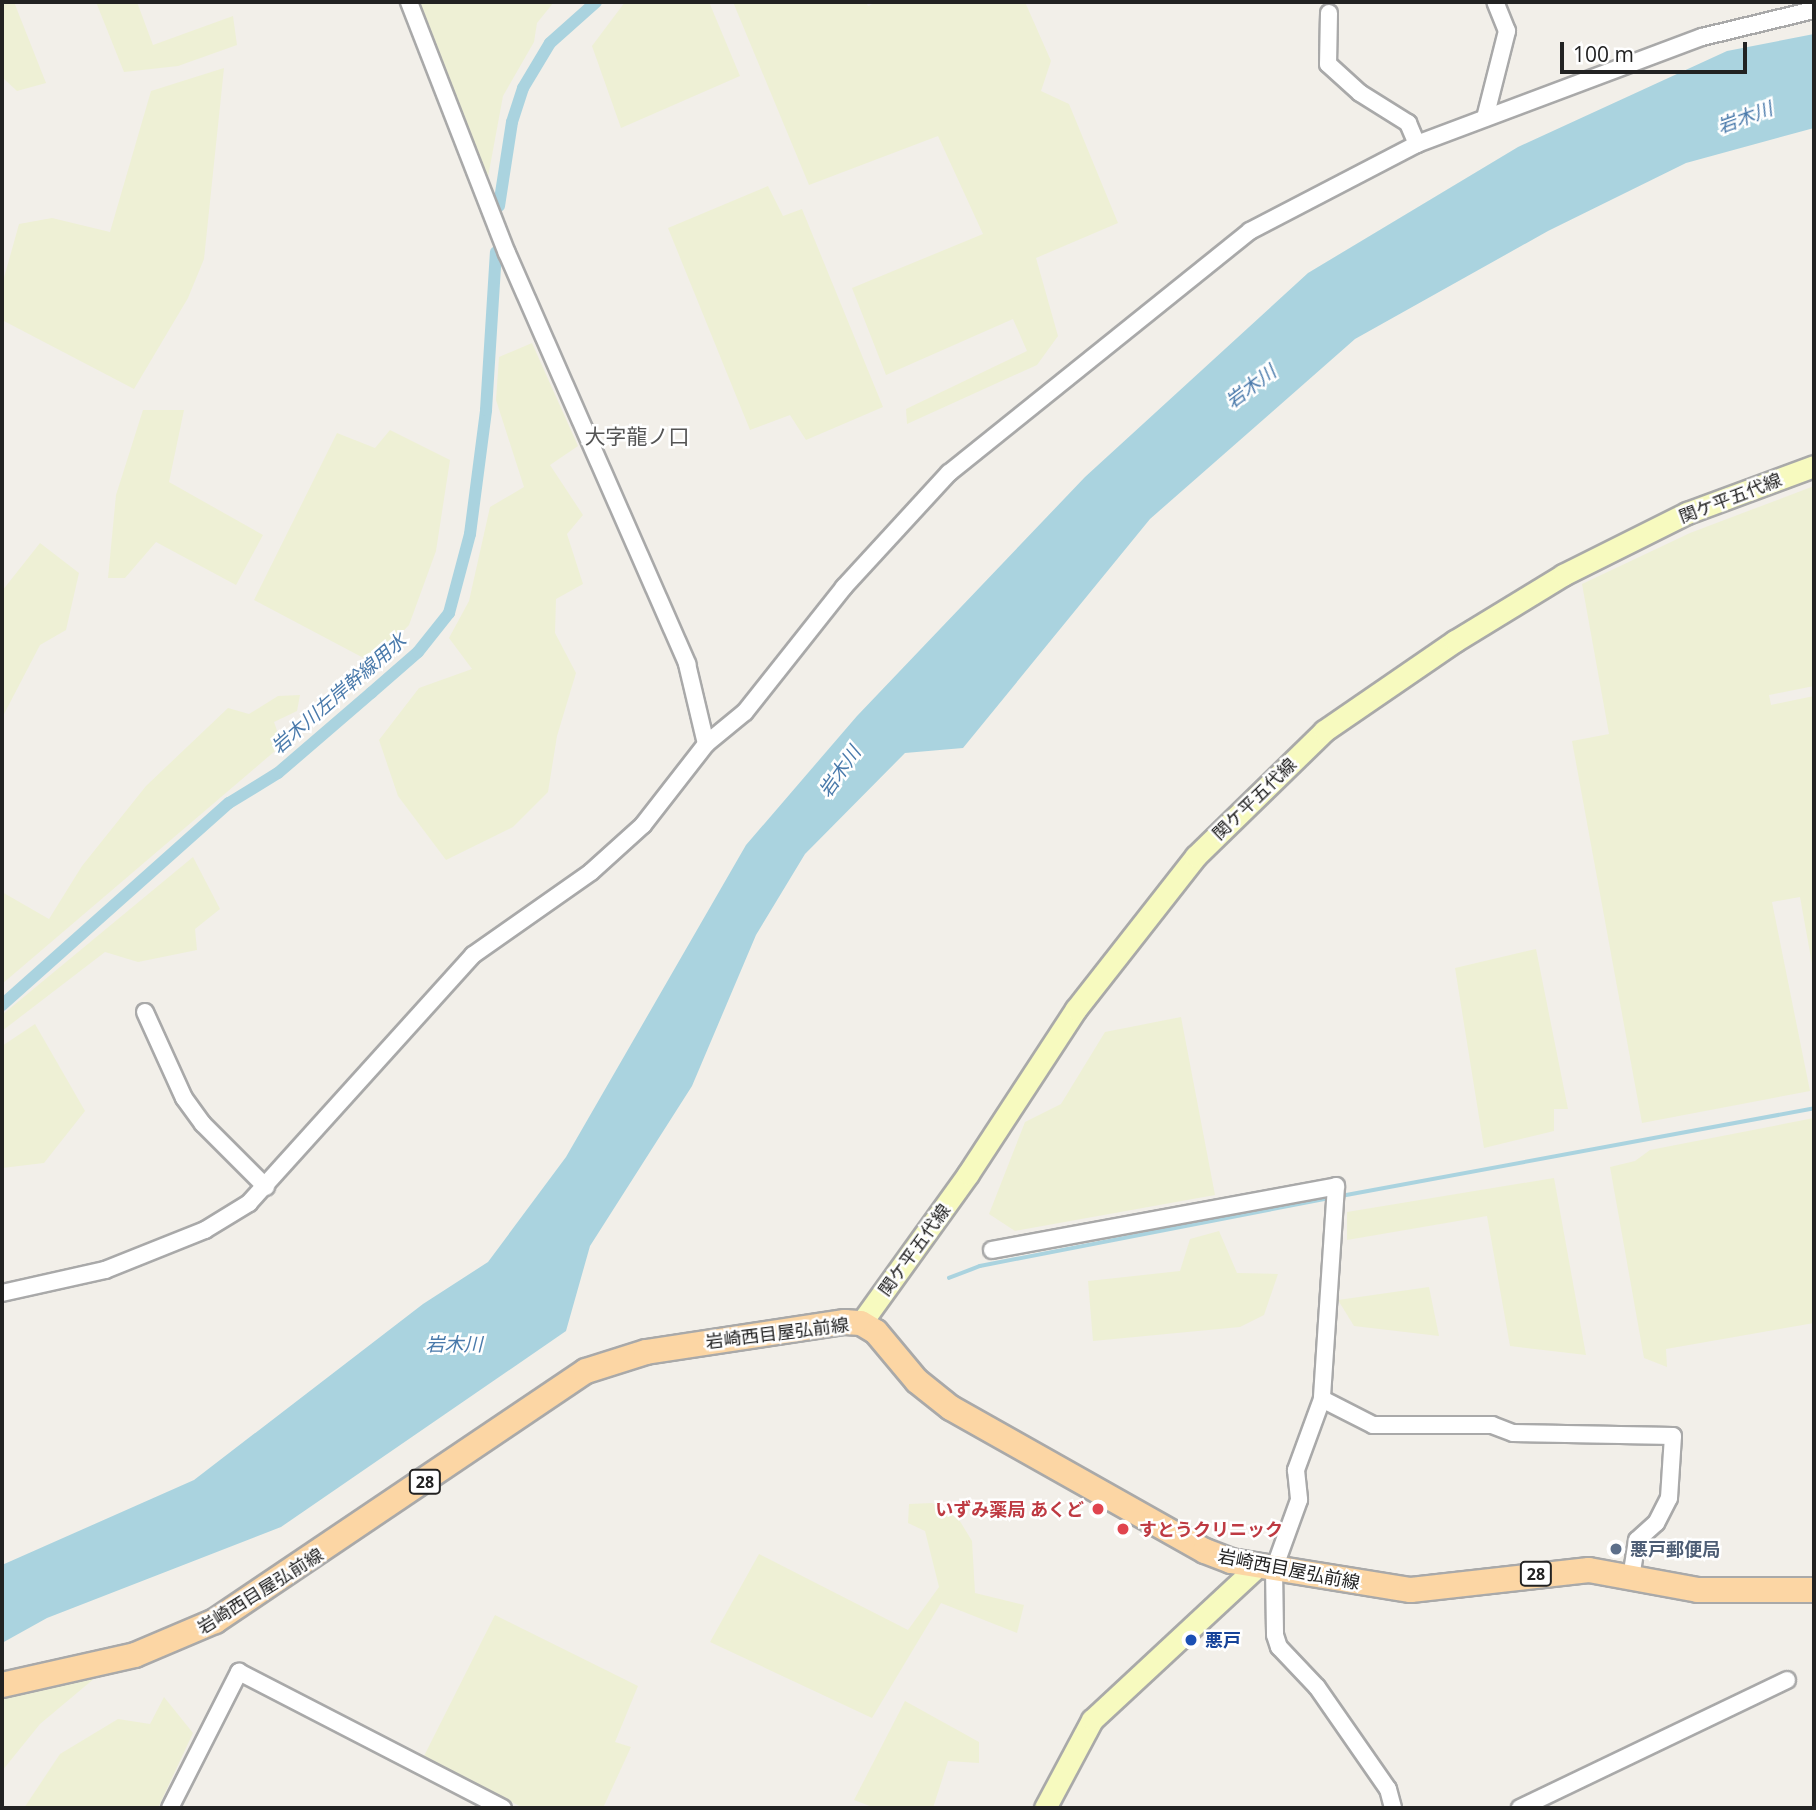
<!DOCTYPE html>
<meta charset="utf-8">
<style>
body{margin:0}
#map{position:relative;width:1816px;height:1810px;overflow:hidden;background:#f2efe9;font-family:"Open Sans","Noto Sans JP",sans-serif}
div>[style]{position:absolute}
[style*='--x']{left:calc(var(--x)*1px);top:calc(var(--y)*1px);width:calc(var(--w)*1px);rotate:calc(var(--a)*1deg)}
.farmland>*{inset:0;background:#eef0d5}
.water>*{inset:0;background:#aad3df}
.stream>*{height:3.5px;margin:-1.75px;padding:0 1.75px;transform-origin:1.75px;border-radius:1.75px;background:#aad3df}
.canal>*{height:12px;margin:-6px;padding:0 6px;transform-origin:6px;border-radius:6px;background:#aad3df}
.roads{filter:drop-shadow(2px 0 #a9a9a9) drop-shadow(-2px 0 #a9a9a9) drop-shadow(0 2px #a9a9a9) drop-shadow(0 -2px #a9a9a9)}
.minor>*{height:16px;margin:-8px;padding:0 8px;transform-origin:8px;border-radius:8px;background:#fff}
.secondary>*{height:21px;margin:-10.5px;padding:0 10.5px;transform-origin:10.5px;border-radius:10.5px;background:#f7fabf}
.primary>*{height:24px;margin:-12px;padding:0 12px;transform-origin:12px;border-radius:12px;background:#fcd6a4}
.dots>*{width:19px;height:19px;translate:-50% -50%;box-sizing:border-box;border:4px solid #fff;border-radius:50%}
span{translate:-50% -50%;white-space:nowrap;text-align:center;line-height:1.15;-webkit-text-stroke:5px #fff;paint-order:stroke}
.shield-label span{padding:2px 5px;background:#fff;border:2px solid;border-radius:5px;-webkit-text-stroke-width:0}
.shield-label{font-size:16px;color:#222;font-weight:700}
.street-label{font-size:18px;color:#222}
.health-label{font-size:18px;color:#be3a42;font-weight:700}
.right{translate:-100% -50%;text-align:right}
.left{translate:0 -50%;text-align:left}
.service-label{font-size:18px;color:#4e5e75;font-weight:700}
.transit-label{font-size:18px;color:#164399;font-weight:700}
.water-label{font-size:19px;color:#4a7aab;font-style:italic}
.quarter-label{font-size:21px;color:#555}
.frame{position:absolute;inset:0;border:4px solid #222;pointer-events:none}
.scale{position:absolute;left:1560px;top:42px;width:187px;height:32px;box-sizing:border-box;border:4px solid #222;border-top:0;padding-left:9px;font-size:21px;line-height:24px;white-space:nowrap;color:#222;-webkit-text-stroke:5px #fff;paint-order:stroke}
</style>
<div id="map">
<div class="farmland">
<i style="clip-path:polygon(2px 2px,14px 2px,46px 83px,17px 91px,2px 77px)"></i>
<i style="clip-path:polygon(96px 2px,137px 2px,153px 45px,233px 16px,237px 45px,178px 66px,124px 72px)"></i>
<i style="clip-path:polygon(417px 2px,554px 2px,537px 23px,534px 42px,503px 96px,488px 177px)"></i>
<i style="clip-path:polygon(625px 2px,709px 2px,740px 76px,621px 128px,592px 46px)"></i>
<i style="clip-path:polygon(733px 2px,866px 2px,868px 6px,877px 2px,1025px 2px,1051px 61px,1041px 91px,1069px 104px,1118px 223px,1036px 258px,1058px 336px,1037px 365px,907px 424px,906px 409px,1027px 351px,1013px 319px,886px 375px,852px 288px,983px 234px,938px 136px,809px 185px)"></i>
<i style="clip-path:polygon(224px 68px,204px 259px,188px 298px,134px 389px,2px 320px,2px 285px,19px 224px,52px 218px,110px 232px,151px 91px)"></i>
<i style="clip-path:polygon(768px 186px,783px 216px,802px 209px,883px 407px,806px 440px,790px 415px,750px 430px,668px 228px)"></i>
<i style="clip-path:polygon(532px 343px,578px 446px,550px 465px,583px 515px,567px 534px,583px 584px,556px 599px,555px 633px,576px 673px,557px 736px,548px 792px,513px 827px,446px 860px,398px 796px,379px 740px,419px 688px,472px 669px,449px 638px,469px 601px,490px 507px,524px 487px,496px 400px,499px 357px)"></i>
<i style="clip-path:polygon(143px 410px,184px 410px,169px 482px,263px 535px,236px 585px,156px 542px,125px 578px,108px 578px,116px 495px)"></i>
<i style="clip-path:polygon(390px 430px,450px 460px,436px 551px,409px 625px,373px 663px,254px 600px,337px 433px,375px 448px)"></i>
<i style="clip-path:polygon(1814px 486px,1814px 686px,1769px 695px,1771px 705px,1814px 696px,1814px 975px,1800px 897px,1772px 902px,1810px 1091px,1642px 1123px,1572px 741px,1609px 734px,1582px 584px,1690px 533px)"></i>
<i style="clip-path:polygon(40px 543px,79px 573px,66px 630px,40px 645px,2px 718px,2px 591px)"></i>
<i style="clip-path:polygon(300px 695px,297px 711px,274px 722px,282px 745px,2px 984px,2px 892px,49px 919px,82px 866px,146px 786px,228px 708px,249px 714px,278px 696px)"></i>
<i style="clip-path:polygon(193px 857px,220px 909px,195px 929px,197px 950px,138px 962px,105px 952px,2px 1031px,2px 1015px)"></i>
<i style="clip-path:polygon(1536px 949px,1568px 1109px,1554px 1109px,1554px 1131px,1484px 1148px,1455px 968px)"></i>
<i style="clip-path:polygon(1181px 1017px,1215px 1195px,1015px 1231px,989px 1214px,1025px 1122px,1061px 1104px,1105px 1032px)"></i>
<i style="clip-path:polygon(35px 1024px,85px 1111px,44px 1163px,2px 1168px,2px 1046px)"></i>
<i style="clip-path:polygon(1814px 1118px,1814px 1323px,1666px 1349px,1667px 1367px,1644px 1358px,1610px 1167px,1635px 1161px,1650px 1150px)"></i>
<i style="clip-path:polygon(1554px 1178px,1586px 1355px,1510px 1346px,1487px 1216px,1347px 1240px,1347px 1212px)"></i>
<i style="clip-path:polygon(1219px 1231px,1237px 1273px,1278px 1274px,1264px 1315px,1240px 1327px,1093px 1341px,1088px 1281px,1180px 1271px,1190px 1239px)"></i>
<i style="clip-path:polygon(1429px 1287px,1439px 1336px,1354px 1326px,1338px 1300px)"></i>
<i style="clip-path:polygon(932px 1503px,958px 1518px,972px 1541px,975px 1593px,1024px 1605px,1017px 1633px,941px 1603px,872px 1718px,710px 1642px,759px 1554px,908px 1630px,939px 1587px,925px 1531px,908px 1523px,909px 1504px)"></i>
<i style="clip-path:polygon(495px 1615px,638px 1686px,615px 1742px,631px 1747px,603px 1808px,523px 1808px,424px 1756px)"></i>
<i style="clip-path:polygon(96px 1677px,40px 1724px,2px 1771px,2px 1697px)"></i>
<i style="clip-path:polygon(164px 1697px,193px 1733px,158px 1808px,24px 1808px,60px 1754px,118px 1719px,150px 1724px)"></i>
<i style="clip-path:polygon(905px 1701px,979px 1742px,979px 1763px,948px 1761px,933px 1808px,875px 1808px,854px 1800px)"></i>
</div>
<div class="water">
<i style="clip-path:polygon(1814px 34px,1814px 128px,1686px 163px,1548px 231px,1355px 339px,1150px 519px,963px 748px,905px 753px,805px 854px,756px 935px,692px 1086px,590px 1246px,566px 1331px,281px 1527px,47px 1618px,2px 1643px,2px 1565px,194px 1480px,423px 1304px,488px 1262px,566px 1157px,746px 845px,857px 716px,1085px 477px,1308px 273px,1518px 147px,1727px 51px)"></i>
</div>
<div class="stream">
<i style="--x:1341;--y:1196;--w:481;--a:-10.5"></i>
<i style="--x:949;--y:1278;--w:33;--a:-21"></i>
<i style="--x:980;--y:1266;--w:357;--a:-11"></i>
</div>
<div class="canal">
<i style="--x:499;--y:206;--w:85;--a:-81.2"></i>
<i style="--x:512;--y:122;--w:36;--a:-72"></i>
<i style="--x:523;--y:88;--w:52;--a:-59"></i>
<i style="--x:550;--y:43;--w:62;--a:-41.7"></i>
<i style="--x:2;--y:1005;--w:304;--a:-41.7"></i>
<i style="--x:229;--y:803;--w:57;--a:-31.5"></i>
<i style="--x:278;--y:773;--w:123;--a:-40.7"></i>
<i style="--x:371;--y:693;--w:62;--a:-41.1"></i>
<i style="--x:418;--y:652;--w:50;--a:-51.5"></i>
<i style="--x:449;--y:613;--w:82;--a:-75.1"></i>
<i style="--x:470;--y:534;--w:125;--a:-82.6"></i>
<i style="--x:486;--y:410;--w:158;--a:-86.4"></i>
</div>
<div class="roads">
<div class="minor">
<i style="--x:409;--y:2;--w:269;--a:68.7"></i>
<i style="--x:507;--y:253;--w:449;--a:66.3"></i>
<i style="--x:687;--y:664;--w:82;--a:76.6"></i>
<i style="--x:1329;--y:13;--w:51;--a:91.1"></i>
<i style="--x:1328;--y:64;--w:43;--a:42.2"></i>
<i style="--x:1360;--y:93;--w:57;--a:32"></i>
<i style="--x:1408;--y:123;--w:23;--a:67"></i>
<i style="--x:1485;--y:118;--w:90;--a:-75.8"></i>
<i style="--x:1507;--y:31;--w:31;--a:-112"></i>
<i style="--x:145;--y:1012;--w:94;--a:65.6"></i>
<i style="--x:184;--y:1098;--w:32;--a:54"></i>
<i style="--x:203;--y:1124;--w:89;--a:45"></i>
<i style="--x:992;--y:1250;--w:350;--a:-10.5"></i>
<i style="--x:1336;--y:1186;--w:213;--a:93.8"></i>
<i style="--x:1322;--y:1399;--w:76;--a:110.1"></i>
<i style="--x:1296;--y:1470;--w:30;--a:84"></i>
<i style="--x:1299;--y:1500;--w:73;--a:109.9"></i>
<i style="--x:1274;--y:1569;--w:66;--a:89.1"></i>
<i style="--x:1275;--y:1635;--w:13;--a:72"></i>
<i style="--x:1279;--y:1647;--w:55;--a:46.5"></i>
<i style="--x:1317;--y:1687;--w:124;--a:55.2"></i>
<i style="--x:1388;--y:1789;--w:20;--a:75"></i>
<i style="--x:2;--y:1293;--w:106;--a:-12.6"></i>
<i style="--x:105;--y:1270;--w:108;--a:-21.8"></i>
<i style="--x:205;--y:1230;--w:52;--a:-31.5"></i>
<i style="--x:249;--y:1203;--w:334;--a:-47.9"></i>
<i style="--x:473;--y:955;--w:144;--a:-35.1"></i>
<i style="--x:591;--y:872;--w:70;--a:-42.1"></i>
<i style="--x:643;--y:825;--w:103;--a:-52.1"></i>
<i style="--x:706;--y:744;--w:50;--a:-39.4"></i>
<i style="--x:745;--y:712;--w:159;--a:-51.6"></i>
<i style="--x:844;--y:587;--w:155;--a:-47.4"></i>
<i style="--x:949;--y:473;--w:386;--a:-38.8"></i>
<i style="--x:1250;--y:231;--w:188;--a:-27.5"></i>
<i style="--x:1417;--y:144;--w:304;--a:-20.6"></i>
<i style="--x:1702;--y:37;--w:115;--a:-13.6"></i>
<i style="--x:1322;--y:1399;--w:57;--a:27"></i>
<i style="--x:1373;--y:1425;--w:119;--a:0"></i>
<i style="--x:1492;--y:1425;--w:22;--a:21"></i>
<i style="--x:1513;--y:1433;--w:160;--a:1.1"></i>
<i style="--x:1673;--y:1436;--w:62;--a:93.7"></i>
<i style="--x:1669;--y:1498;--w:28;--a:117"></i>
<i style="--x:1656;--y:1523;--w:25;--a:138"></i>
<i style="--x:1637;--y:1540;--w:37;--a:99"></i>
<i style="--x:170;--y:1808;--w:153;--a:-63.1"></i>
<i style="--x:239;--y:1672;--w:297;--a:27.3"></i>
<i style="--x:1520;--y:1808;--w:296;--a:-25.6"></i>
</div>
<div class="secondary">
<i style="--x:861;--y:1323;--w:183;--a:-54.3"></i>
<i style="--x:968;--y:1174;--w:197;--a:-56.8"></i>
<i style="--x:1076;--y:1009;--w:194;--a:-51.9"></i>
<i style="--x:1196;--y:856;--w:179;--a:-44.3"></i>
<i style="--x:1324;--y:731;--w:159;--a:-34.5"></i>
<i style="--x:1455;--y:641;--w:127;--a:-31.4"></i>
<i style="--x:1563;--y:575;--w:139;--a:-26.6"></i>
<i style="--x:1687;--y:513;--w:135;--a:-20.3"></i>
<i style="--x:1045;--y:1808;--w:100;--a:-61.9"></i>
<i style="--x:1092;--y:1720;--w:226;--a:-42.9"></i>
</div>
<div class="primary">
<i style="--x:2;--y:1685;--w:136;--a:-12.7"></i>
<i style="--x:135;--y:1655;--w:87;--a:-23"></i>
<i style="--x:215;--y:1621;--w:447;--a:-34"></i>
<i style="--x:586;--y:1371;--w:63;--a:-17.6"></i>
<i style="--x:646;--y:1352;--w:201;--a:-8.6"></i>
<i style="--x:845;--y:1322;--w:16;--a:4"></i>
<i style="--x:861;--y:1323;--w:17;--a:31"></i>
<i style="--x:876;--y:1332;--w:64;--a:50.1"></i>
<i style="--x:917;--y:1381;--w:43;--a:38.5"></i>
<i style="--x:951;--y:1408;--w:291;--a:29.4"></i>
<i style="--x:1205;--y:1551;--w:28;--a:21"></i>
<i style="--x:1231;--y:1561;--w:182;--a:9.2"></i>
<i style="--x:1411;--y:1590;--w:179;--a:-6.4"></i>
<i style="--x:1589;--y:1570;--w:111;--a:10.4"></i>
<i style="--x:1698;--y:1590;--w:116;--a:0"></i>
</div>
</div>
<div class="dots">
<i style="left:1098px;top:1509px;background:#e0444e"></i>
<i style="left:1123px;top:1529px;background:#e0444e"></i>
<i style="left:1616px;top:1549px;background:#5c6f8a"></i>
<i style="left:1191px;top:1640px;background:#1a4fb4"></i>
</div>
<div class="shield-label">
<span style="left:425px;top:1482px">28</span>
<span style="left:1536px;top:1574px">28</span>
</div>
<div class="street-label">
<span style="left:1730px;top:498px;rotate:-21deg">関ケ平五代線</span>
<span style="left:1254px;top:799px;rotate:-44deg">関ケ平五代線</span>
<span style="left:914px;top:1250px;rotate:-54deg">関ケ平五代線</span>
<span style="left:777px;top:1333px;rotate:-7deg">岩崎西目屋弘前線</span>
<span style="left:1289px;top:1569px;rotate:11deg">岩崎西目屋弘前線</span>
<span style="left:260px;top:1591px;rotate:-32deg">岩崎西目屋弘前線</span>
</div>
<div class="health-label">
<span class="right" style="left:1084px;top:1509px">いずみ薬局 あくど</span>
<span class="left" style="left:1139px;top:1529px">すとうクリニック</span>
</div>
<div class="service-label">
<span class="left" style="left:1630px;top:1549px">悪戸郵便局</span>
</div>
<div class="transit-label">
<span class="left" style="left:1205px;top:1640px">悪戸</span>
</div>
<div class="water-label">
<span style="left:1745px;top:118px;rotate:-20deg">岩木川</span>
<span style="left:1251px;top:387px;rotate:-37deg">岩木川</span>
<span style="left:339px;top:694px;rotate:-41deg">岩木川左岸幹線用水</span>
<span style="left:840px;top:772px;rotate:-55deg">岩木川</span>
<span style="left:454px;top:1345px">岩木川</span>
</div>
<div class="quarter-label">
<span style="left:637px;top:436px">大字龍ノ口</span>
</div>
<div class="frame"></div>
<div class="scale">100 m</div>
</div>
